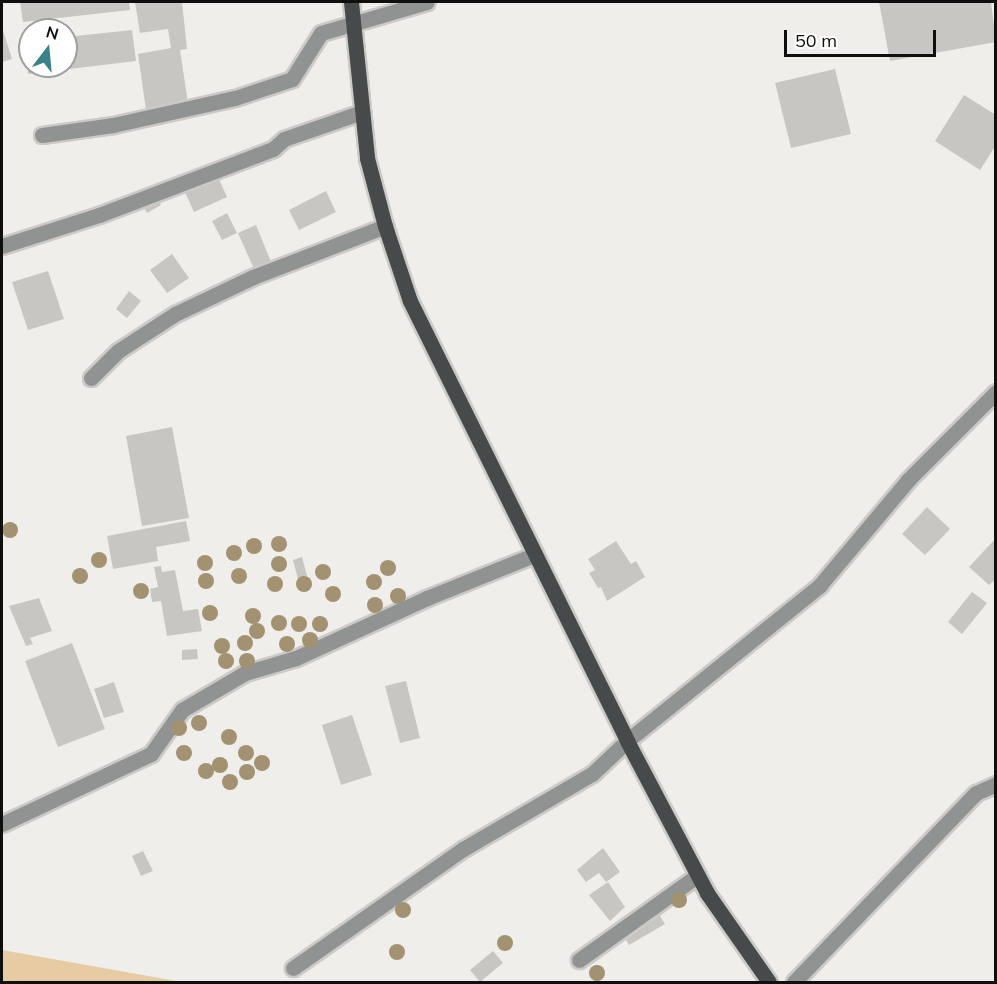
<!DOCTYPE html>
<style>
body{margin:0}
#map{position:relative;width:997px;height:984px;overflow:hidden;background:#f0eeea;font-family:Mulish,sans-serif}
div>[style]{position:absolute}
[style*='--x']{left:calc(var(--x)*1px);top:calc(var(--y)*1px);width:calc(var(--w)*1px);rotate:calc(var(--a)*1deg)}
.green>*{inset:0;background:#e7cca3}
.building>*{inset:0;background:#c8c6c2}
.roads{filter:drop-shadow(2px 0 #cccac7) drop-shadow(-2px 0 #cccac7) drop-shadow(0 2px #cccac7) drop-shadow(0 -2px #cccac7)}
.minor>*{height:15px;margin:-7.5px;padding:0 7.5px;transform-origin:7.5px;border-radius:7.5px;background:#919393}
.major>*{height:15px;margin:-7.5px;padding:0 7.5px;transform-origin:7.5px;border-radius:7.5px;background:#464a4a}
.trees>*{width:16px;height:16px;margin:-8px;border-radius:50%;background:#a29271}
span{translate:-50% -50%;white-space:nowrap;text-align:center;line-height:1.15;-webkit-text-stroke:6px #fff;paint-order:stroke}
.frame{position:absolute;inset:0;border:3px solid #0f0f0d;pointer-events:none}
.north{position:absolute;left:18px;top:18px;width:60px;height:60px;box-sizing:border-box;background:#fff;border:2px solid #9f9f9e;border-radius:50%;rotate:16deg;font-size:16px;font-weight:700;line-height:24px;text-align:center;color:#0f0f0d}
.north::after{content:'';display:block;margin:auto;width:21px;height:27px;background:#3a8189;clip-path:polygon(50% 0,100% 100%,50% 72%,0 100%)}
.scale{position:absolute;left:784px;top:30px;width:152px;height:27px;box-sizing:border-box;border:3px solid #0f0f0d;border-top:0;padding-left:8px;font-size:18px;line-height:21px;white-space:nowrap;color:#0f0f0d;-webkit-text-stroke:4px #fff;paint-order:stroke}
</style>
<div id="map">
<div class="green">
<i style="clip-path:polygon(2px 950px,182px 982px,2px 982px)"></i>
</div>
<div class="building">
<i style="clip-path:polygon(20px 2px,129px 2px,130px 10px,23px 22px)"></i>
<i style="clip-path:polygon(135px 2px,182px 2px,187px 49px,180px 50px,188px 103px,146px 110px,138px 54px,171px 48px,168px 29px,140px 33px)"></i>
<i style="clip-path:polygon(879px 2px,991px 2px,996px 42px,890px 61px)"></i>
<i style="clip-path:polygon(2px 27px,12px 59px,2px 62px)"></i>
<i style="clip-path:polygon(132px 30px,136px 61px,28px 74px,25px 43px,30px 42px,30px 66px,66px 66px,66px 37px)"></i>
<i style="clip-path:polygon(835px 69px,851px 134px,791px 148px,775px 83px)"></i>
<i style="clip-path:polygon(964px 95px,996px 115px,996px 145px,980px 170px,935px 141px)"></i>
<i style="clip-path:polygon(217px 175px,227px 197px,194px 212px,184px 190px)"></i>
<i style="clip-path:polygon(326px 191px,336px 212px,299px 230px,289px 210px)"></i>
<i style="clip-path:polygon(154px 194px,161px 205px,147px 213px,141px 202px)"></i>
<i style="clip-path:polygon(227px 213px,237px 233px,222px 240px,212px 221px)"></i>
<i style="clip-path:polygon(256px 225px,271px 262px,254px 269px,238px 233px)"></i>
<i style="clip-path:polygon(172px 254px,189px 278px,167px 293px,150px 270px)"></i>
<i style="clip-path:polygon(48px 271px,64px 319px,28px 330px,12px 282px)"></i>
<i style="clip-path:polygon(129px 291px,141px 301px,127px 318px,116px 309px)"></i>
<i style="clip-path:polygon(172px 427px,189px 518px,142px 526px,126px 436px)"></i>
<i style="clip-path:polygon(927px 507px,950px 529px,925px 555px,902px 534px)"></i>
<i style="clip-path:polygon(186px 521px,190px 541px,156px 547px,158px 561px,113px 569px,107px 536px)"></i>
<i style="clip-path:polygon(996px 538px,996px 579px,989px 585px,969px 567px)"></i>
<i style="clip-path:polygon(616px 541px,631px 564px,636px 561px,645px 577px,607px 601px,601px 587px,598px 588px,589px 573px,595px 570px,588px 559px)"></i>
<i style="clip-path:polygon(302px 557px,307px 576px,298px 579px,293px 560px)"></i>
<i style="clip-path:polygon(161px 566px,162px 572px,175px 570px,183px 611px,198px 609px,202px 631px,167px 636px,161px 601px,152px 602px,150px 589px,158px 587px,154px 567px)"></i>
<i style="clip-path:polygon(972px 592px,987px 603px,962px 634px,948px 622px)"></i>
<i style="clip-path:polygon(39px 598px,52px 631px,30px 638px,33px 644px,26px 646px,9px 606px)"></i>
<i style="clip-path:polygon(72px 643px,105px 729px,58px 747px,25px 661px)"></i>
<i style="clip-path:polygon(197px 649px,198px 659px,182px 660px,182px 650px)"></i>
<i style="clip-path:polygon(406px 681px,420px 738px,400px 743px,385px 686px)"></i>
<i style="clip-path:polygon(114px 682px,124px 712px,104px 718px,94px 689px)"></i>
<i style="clip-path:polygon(352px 715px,372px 775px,341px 785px,322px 725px)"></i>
<i style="clip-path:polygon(603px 848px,620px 872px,606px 882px,599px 873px,586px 882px,577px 870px)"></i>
<i style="clip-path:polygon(143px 851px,153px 871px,141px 876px,132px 856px)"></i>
<i style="clip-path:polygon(608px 882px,625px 907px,610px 921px,589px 895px)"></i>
<i style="clip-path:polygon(658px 913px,665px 924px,629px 945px,622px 933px)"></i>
<i style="clip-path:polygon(493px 951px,503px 963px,480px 982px,470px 970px)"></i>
</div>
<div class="roads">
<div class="minor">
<i style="--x:42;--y:135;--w:72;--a:-8"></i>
<i style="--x:113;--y:125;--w:125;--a:-12.5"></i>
<i style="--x:235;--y:98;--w:60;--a:-18.4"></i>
<i style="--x:292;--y:79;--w:54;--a:-57.8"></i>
<i style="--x:321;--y:33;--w:110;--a:-16.3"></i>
<i style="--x:2;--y:246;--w:102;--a:-17.7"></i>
<i style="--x:99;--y:215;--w:169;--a:-20.8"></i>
<i style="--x:257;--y:155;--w:17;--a:-21"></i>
<i style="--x:273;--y:149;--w:15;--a:-42"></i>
<i style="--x:284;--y:139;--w:83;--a:-19.1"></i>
<i style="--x:91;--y:378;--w:38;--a:-45"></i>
<i style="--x:118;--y:351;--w:68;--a:-33"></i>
<i style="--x:175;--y:314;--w:86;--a:-25.4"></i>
<i style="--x:253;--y:277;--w:142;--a:-21.1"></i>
<i style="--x:2;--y:824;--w:165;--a:-25.2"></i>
<i style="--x:151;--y:754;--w:54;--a:-54.8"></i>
<i style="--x:182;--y:710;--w:73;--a:-30.4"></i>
<i style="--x:245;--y:673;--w:53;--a:-16.4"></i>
<i style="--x:296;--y:658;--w:144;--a:-24.6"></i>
<i style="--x:427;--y:598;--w:115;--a:-21.9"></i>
<i style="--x:579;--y:960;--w:146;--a:-35.5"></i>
<i style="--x:293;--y:968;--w:208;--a:-35"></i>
<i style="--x:463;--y:849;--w:149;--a:-30.2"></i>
<i style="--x:592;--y:774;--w:48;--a:-43.3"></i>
<i style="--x:627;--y:741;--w:248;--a:-38.9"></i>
<i style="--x:820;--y:585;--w:137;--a:-50"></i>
<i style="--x:908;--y:480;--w:124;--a:-45"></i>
<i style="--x:794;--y:982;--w:262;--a:-46.1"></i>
<i style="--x:976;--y:793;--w:22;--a:-24"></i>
</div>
<div class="major">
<i style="--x:351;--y:2;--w:157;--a:84.1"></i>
<i style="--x:367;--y:158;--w:70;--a:75.2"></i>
<i style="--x:385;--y:226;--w:79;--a:71.6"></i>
<i style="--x:410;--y:301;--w:491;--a:63.7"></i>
<i style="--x:627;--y:741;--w:172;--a:62.2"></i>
<i style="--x:707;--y:893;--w:108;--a:55.1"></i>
</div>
</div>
<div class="trees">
<i style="left:10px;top:530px"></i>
<i style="left:279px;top:544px"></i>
<i style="left:254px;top:546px"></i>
<i style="left:234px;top:553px"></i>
<i style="left:99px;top:560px"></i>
<i style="left:205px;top:563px"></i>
<i style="left:279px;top:564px"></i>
<i style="left:388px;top:568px"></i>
<i style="left:323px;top:572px"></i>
<i style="left:80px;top:576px"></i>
<i style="left:239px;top:576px"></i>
<i style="left:206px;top:581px"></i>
<i style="left:374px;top:582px"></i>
<i style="left:275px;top:584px"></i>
<i style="left:304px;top:584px"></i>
<i style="left:141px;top:591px"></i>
<i style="left:333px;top:594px"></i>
<i style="left:398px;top:596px"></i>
<i style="left:375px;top:605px"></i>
<i style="left:210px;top:613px"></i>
<i style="left:253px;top:616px"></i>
<i style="left:279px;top:623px"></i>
<i style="left:299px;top:624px"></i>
<i style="left:320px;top:624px"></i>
<i style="left:257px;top:631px"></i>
<i style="left:310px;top:640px"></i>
<i style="left:245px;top:643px"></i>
<i style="left:287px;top:644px"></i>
<i style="left:222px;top:646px"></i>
<i style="left:226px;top:661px"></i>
<i style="left:247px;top:661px"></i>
<i style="left:199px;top:723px"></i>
<i style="left:179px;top:728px"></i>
<i style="left:229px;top:737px"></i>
<i style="left:184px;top:753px"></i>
<i style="left:246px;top:753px"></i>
<i style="left:262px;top:763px"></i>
<i style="left:220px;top:765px"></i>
<i style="left:206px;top:771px"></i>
<i style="left:247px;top:772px"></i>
<i style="left:230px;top:782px"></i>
<i style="left:679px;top:900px"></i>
<i style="left:403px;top:910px"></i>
<i style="left:505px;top:943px"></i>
<i style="left:397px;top:952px"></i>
<i style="left:597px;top:973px"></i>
</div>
<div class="frame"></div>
<div class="north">N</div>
<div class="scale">50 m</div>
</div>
